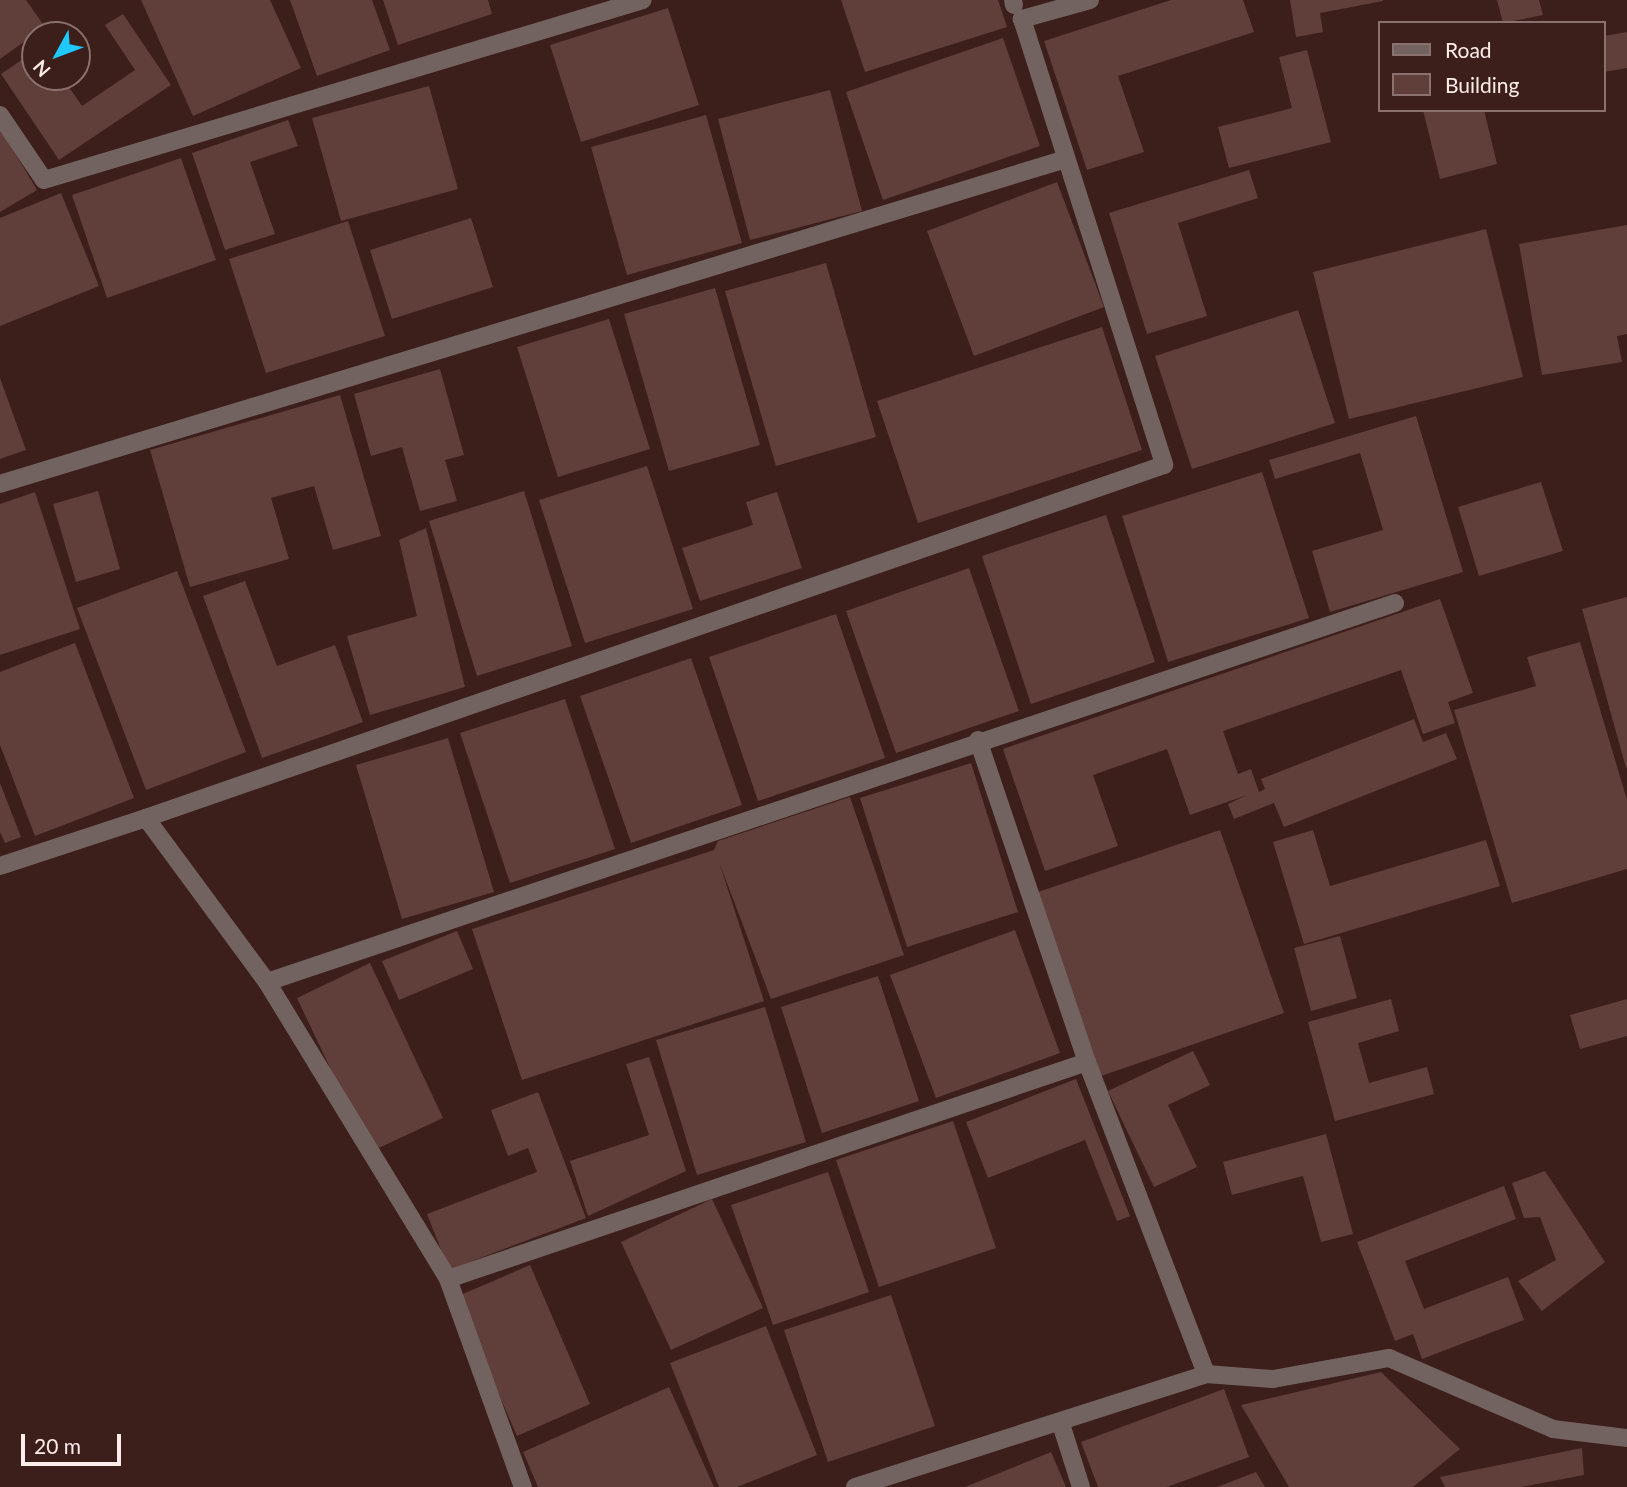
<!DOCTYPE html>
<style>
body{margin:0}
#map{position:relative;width:1627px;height:1487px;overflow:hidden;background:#3c1e1a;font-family:Lato,sans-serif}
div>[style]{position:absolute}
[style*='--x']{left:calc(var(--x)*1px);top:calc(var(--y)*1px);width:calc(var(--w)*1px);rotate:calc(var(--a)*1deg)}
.building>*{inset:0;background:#603f3a}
.minor>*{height:18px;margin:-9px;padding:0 9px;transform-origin:9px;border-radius:9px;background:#736360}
span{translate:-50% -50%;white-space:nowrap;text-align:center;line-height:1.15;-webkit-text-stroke:5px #3c1e1a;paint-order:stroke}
.legend{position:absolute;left:1378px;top:21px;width:228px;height:91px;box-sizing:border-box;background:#3c1e1a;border:2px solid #8a716d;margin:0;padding:9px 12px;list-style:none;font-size:21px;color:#feedea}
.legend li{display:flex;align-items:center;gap:14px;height:35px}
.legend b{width:35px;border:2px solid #8a716d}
.north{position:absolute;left:21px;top:21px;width:70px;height:70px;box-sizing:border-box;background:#3c1e1a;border:2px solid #8a716d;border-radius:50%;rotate:229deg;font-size:19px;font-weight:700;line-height:28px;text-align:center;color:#feedea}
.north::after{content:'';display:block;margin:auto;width:24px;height:32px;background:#1fc9fd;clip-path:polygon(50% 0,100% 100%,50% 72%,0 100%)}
.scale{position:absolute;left:21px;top:1434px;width:100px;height:32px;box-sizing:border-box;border:4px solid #feedea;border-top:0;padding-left:9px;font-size:21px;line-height:24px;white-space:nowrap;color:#feedea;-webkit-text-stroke:5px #3c1e1a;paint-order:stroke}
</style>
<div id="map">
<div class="building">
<i style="clip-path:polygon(0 0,26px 0,45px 27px,0 59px)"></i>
<i style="clip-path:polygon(141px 0,270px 0,301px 68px,193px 116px)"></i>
<i style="clip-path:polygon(290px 0,372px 0,390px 50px,317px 76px)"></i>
<i style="clip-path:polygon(383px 0,488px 0,492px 14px,398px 45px)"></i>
<i style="clip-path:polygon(841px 0,998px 0,1007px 27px,865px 72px)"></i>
<i style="clip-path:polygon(1171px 0,1243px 0,1254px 32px,1118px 76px,1144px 152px,1087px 170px,1044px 41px)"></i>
<i style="clip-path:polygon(1290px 0,1383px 0,1383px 1px,1320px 13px,1323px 32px,1296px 37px)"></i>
<i style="clip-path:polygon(1497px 0,1539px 0,1543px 15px,1503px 23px)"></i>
<i style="clip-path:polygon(668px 8px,699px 105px,581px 142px,550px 45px)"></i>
<i style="clip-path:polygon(123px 14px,171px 85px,59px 160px,1px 74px,35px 51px,35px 77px,62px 77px,82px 106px,135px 70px,105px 25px)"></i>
<i style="clip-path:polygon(1627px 32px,1627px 68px,1604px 72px,1604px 36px)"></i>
<i style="clip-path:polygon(1003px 38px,1040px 146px,883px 200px,846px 92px)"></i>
<i style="clip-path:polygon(1307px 50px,1331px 142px,1229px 168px,1218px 127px,1292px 108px,1279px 57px)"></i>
<i style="clip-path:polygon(429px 86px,458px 189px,341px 221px,312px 118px)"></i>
<i style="clip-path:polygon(830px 90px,862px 211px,750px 240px,718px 119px)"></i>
<i style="clip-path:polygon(1423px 110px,1484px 110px,1497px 164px,1440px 179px)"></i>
<i style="clip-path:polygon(706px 115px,742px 243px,627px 275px,591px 147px)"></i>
<i style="clip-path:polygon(288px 120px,298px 146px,250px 162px,275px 234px,225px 250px,192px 153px)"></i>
<i style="clip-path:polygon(0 128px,37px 190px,0 212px)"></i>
<i style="clip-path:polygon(181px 158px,216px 260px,107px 298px,72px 195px)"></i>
<i style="clip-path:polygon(1249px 170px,1258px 198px,1178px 223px,1207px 316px,1147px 334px,1109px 213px)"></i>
<i style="clip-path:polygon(1057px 182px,1104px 307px,974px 356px,927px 231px)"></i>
<i style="clip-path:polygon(61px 193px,99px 286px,0 326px,0 218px)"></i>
<i style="clip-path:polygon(471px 218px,493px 287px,392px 319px,370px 250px)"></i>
<i style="clip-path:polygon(348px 221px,385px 336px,266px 373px,229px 259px)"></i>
<i style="clip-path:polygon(1627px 225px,1627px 334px,1617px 336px,1622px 362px,1542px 375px,1519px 244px)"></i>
<i style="clip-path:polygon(1486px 229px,1523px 377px,1349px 419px,1313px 272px)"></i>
<i style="clip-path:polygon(826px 263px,876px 437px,776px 466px,725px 291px)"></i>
<i style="clip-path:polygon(715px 288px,760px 445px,669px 471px,624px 314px)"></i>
<i style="clip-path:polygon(1298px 310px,1335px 423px,1192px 469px,1155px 356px)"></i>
<i style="clip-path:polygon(609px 319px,650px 449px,558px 477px,517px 347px)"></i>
<i style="clip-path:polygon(1102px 327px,1142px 450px,918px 523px,877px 401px)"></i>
<i style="clip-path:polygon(440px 369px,464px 455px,445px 460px,457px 501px,420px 511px,402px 447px,371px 456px,354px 394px)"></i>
<i style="clip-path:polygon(0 378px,26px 450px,0 459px)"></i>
<i style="clip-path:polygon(340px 395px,381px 536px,333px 550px,314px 486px,271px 498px,289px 559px,190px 587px,150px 450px)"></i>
<i style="clip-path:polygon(1416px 416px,1463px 572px,1330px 612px,1312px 551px,1383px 530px,1360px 453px,1275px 479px,1269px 460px)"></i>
<i style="clip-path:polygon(647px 466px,693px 609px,585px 643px,539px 500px)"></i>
<i style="clip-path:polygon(1262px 472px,1309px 618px,1168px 662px,1122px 516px)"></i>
<i style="clip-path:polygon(1541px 482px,1563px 551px,1479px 576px,1458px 507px)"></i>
<i style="clip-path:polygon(98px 491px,120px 569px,76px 582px,53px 504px)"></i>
<i style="clip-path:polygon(524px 491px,572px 646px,477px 676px,429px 521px)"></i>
<i style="clip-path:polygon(35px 492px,80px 629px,0 655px,0 504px)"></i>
<i style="clip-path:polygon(777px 492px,802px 568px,700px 601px,682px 548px,753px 525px,746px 502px)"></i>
<i style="clip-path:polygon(1106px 515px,1155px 662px,1031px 704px,982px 556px)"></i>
<i style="clip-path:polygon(426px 528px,465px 687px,370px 715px,347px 636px,417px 616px,399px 540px)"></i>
<i style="clip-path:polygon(969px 568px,1019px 711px,896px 753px,846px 611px)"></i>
<i style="clip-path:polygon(177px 571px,246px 752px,146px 790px,77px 608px)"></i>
<i style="clip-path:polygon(245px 581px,277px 666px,335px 645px,363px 722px,262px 758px,203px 596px)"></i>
<i style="clip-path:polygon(1627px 597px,1627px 768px,1626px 768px,1582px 609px)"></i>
<i style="clip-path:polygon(1440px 599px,1473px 693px,1448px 702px,1455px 723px,1423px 734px,1401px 670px,1223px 731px,1238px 774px,1251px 769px,1259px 792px,1265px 789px,1261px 779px,1414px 719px,1423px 742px,1446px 733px,1457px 759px,1284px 827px,1274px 803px,1234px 819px,1228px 804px,1247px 795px,1190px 815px,1167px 749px,1093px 775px,1118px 846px,1045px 871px,1003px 749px)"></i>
<i style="clip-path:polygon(836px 614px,885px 758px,758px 801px,709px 657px)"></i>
<i style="clip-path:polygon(1580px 642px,1627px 800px,1627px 869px,1512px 903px,1454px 710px,1536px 686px,1527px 657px)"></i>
<i style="clip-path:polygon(75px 643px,134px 798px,35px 836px,0 745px,0 672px)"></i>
<i style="clip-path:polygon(691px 658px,742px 805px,631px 843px,580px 696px)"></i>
<i style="clip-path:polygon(565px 699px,615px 849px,510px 883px,460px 733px)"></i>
<i style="clip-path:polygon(448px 738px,494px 892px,402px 919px,356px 765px)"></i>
<i style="clip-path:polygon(971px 763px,1018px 912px,907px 947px,860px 798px)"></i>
<i style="clip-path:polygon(0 783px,21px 837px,5px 843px,0 832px)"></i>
<i style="clip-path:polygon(850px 797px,904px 955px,771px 999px,719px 862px,764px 1001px,522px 1080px,472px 929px,714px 850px,718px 841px)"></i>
<i style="clip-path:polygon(1220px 830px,1284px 1013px,1101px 1076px,1038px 892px)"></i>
<i style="clip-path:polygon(1313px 830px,1330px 886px,1486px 840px,1500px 886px,1304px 944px,1273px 842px)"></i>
<i style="clip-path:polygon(1015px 930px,1060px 1053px,936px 1098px,890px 975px)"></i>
<i style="clip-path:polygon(457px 931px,473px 969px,399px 1000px,382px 961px)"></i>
<i style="clip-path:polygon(1340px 936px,1357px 998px,1311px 1011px,1294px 948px)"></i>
<i style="clip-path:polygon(370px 963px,443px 1118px,370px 1152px,297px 998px)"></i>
<i style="clip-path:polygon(878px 976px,919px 1101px,822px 1133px,781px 1007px)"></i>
<i style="clip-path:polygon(1391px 999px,1399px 1031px,1358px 1043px,1369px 1083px,1427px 1067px,1434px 1094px,1335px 1121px,1308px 1022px)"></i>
<i style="clip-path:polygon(1627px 999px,1627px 1036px,1580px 1049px,1570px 1015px)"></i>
<i style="clip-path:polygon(765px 1007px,806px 1142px,697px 1175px,656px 1040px)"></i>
<i style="clip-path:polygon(1193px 1051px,1210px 1085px,1168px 1105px,1197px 1167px,1154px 1187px,1108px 1091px)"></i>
<i style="clip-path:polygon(649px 1057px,686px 1171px,588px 1216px,570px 1161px,649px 1135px,626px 1064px)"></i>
<i style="clip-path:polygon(1076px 1079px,1130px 1216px,1117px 1221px,1085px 1140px,988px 1178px,966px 1122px)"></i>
<i style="clip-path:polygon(538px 1092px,586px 1218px,449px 1270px,427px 1214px,537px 1172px,528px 1148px,508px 1156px,491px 1110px)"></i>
<i style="clip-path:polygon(953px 1121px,996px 1248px,879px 1287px,836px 1160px)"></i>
<i style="clip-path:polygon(1326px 1134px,1353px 1234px,1321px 1242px,1303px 1176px,1232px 1195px,1223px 1162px)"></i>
<i style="clip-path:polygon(1545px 1171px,1605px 1262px,1542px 1311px,1518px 1281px,1556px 1260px,1540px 1217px,1524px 1218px,1512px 1183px)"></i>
<i style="clip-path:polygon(828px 1172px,869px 1292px,773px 1325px,731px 1205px)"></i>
<i style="clip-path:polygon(1504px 1186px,1516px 1219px,1405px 1261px,1424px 1309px,1508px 1277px,1524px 1320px,1422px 1359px,1413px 1334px,1395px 1341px,1357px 1242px)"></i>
<i style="clip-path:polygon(712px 1199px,763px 1308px,671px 1350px,621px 1242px)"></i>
<i style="clip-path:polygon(530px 1265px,590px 1404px,517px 1436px,456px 1297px)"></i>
<i style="clip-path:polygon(891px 1295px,935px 1426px,828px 1462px,784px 1330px)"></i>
<i style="clip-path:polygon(766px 1326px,817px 1455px,737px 1487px,719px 1487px,670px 1363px)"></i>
<i style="clip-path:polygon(1381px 1372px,1460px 1449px,1413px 1487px,1289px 1487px,1241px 1405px)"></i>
<i style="clip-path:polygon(669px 1387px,714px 1487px,538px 1487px,523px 1452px)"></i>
<i style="clip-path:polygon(1224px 1389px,1249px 1457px,1167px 1487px,1098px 1487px,1081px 1442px)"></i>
<i style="clip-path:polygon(1582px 1448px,1584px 1475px,1521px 1487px,1445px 1487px,1440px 1477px)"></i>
<i style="clip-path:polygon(1051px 1452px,1066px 1487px,965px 1487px)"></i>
<i style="clip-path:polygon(1256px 1472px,1265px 1487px,1217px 1487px)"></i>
</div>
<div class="minor">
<i style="--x:1013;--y:0;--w:5;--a:79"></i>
<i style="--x:1090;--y:0;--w:71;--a:164.4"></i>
<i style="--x:1022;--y:19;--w:468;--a:72.3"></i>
<i style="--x:1164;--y:465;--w:1077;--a:160.88"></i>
<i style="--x:146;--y:818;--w:204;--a:53.6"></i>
<i style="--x:267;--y:982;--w:1190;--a:-18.57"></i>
<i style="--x:0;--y:115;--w:78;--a:55.9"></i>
<i style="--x:44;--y:180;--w:625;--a:-16.73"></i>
<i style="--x:0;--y:484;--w:1114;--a:-16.96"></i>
<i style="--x:978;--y:740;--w:340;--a:71.3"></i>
<i style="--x:0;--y:866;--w:154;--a:-18.2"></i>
<i style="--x:267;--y:982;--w:348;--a:58.6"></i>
<i style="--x:448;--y:1279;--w:221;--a:70.2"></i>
<i style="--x:448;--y:1279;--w:675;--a:-18.76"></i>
<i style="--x:1087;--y:1062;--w:334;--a:69.1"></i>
<i style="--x:1061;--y:1424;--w:66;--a:72.4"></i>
<i style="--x:855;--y:1487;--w:369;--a:-17.8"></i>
<i style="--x:1206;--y:1374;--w:67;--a:4.3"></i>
<i style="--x:1273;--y:1379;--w:118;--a:-10.3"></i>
<i style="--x:1389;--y:1358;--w:179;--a:23.4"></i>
<i style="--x:1553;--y:1429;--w:75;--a:6.9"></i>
</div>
<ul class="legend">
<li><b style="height:9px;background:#736360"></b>Road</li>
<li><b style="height:19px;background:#603f3a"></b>Building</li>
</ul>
<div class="north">N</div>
<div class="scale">20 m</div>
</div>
